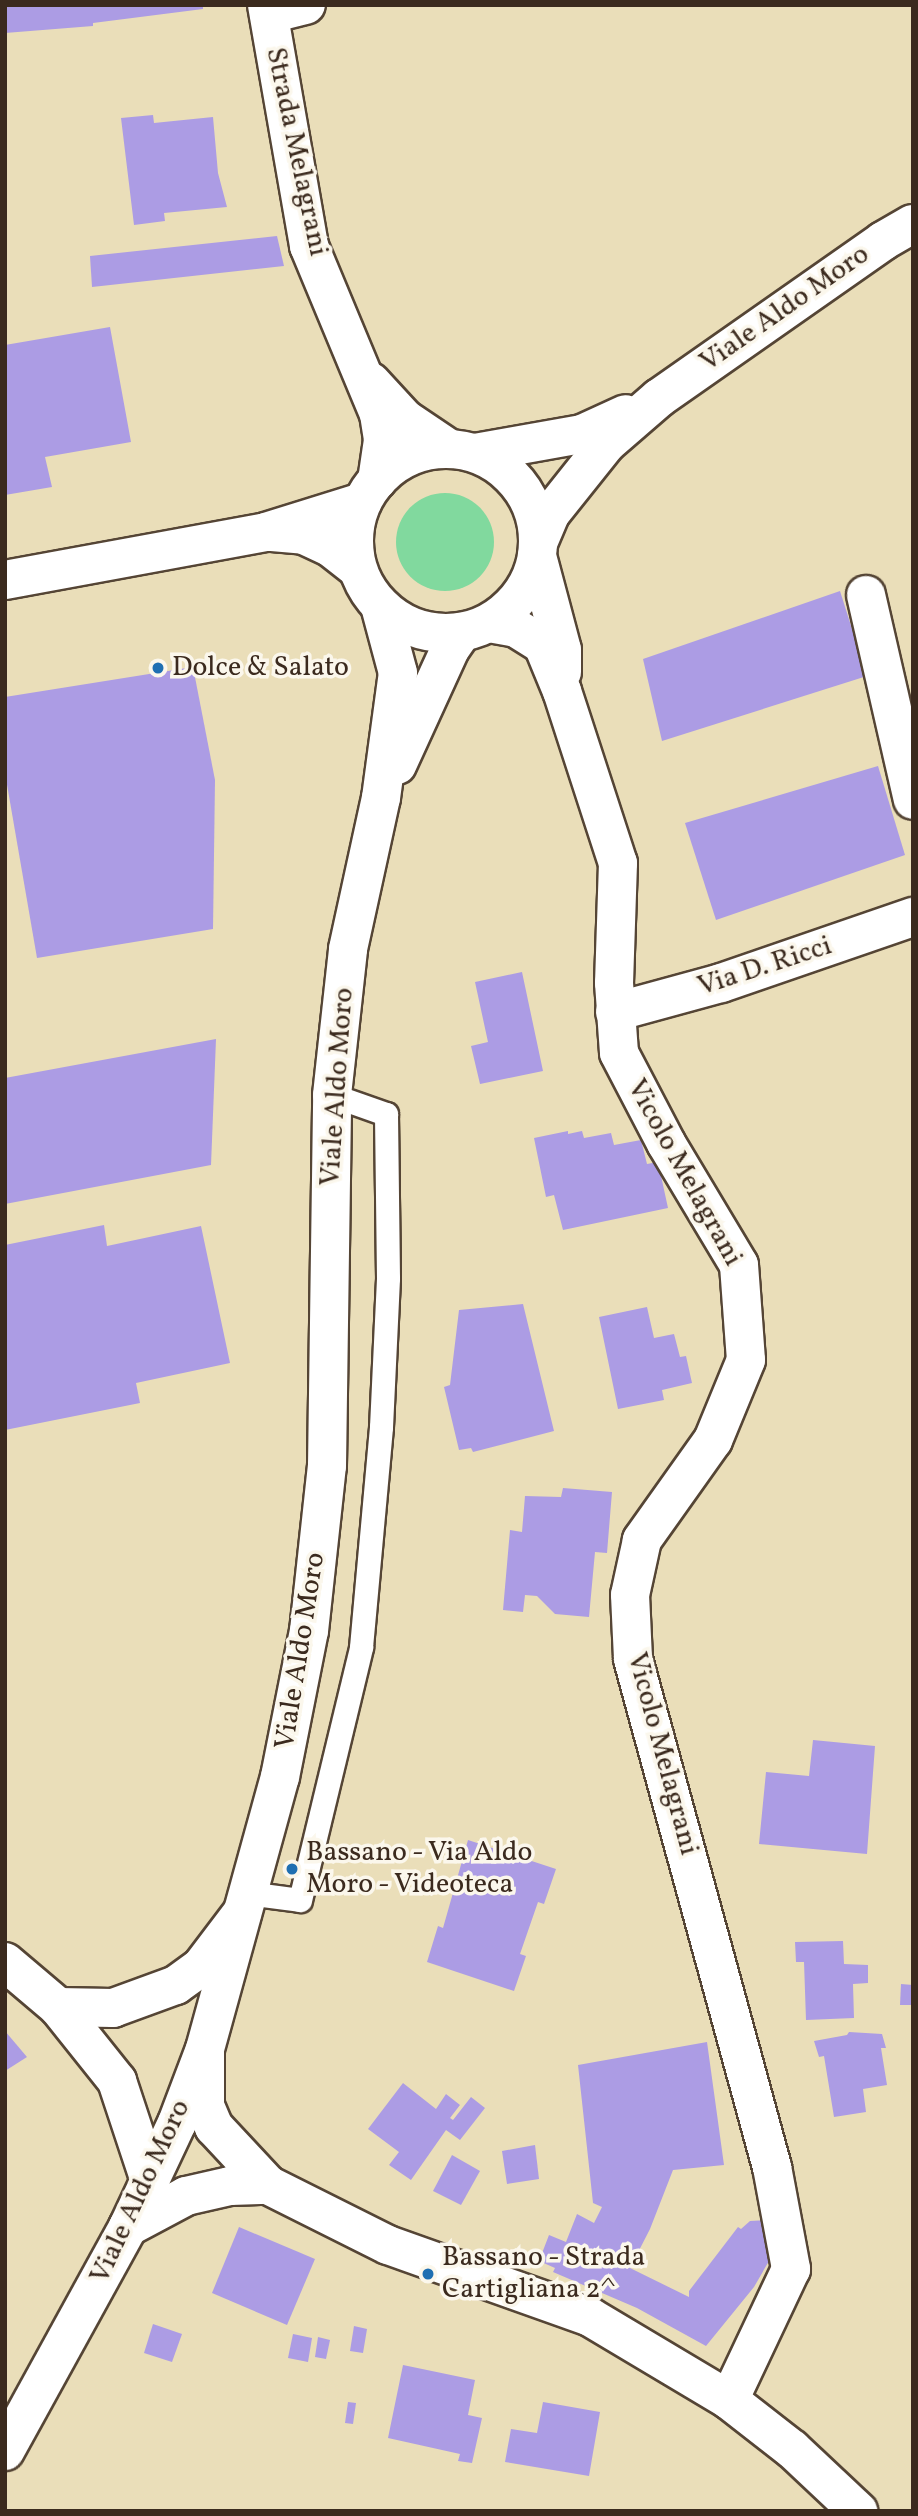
<!DOCTYPE html>
<style>
body{margin:0}
#map{position:relative;width:918px;height:2516px;overflow:hidden;background:#eadeb9;font-family:Vollkorn,serif}
div>[style]{position:absolute}
[style*='--x']{left:calc(var(--x)*1px);top:calc(var(--y)*1px);width:calc(var(--w)*1px);rotate:calc(var(--a)*1deg)}
.green>*{inset:0;background:#81d99e}
.round{border-radius:50%}
.building>*{inset:0;background:#ac9ce4}
.roads{filter:drop-shadow(2px 0 #554535) drop-shadow(-2px 0 #554535) drop-shadow(0 2px #554535) drop-shadow(0 -2px #554535)}
.service>*{height:23px;margin:-11.5px;padding:0 11.5px;transform-origin:11.5px;border-radius:11.5px;background:#fff}
.minor>*{height:38px;margin:-19px;padding:0 19px;transform-origin:19px;border-radius:19px;background:#fff}
.secondary>*{height:38px;margin:-19px;padding:0 19px;transform-origin:19px;border-radius:19px;background:#fff}
.secondary>.ring{margin:-19px;padding:0;box-sizing:content-box;background:none;border:38px solid #fff;border-radius:50%}
.dots>*{width:19px;height:19px;translate:-50% -50%;box-sizing:border-box;border:4px solid #fbf7ec;border-radius:50%}
span{translate:-50% -50%;white-space:nowrap;text-align:center;line-height:1.15;-webkit-text-stroke:7px #fbf7ec;paint-order:stroke}
.street-label{font-size:28px;color:#3b2a1e}
.poi-label{font-size:28px;color:#3b2a1e}
.left{translate:0 -50%;text-align:left}
.frame{position:absolute;inset:0;border:7px solid #3b2a1e;pointer-events:none}
</style>
<div id="map">
<div class="green">
<i class="round" style="left:396px;top:493px;width:98px;height:98px"></i>
</div>
<div class="building">
<i style="clip-path:polygon(5px 5px,203px 5px,203px 9px,93px 23px,93px 26px,5px 33px)"></i>
<i style="clip-path:polygon(153px 115px,154px 123px,213px 117px,218px 173px,227px 207px,164px 213px,165px 221px,134px 225px,121px 118px)"></i>
<i style="clip-path:polygon(277px 236px,284px 266px,92px 287px,90px 256px)"></i>
<i style="clip-path:polygon(110px 327px,131px 442px,45px 457px,52px 487px,5px 495px,5px 345px)"></i>
<i style="clip-path:polygon(840px 591px,867px 676px,662px 741px,643px 659px)"></i>
<i style="clip-path:polygon(193px 667px,215px 780px,213px 929px,37px 958px,5px 773px,5px 697px)"></i>
<i style="clip-path:polygon(878px 766px,905px 855px,716px 920px,685px 823px)"></i>
<i style="clip-path:polygon(522px 972px,543px 1071px,480px 1084px,471px 1046px,488px 1042px,475px 982px)"></i>
<i style="clip-path:polygon(216px 1039px,211px 1165px,5px 1204px,5px 1078px)"></i>
<i style="clip-path:polygon(568px 1131px,568px 1134px,582px 1131px,584px 1138px,611px 1133px,614px 1145px,641px 1140px,647px 1164px,658px 1162px,668px 1208px,563px 1230px,554px 1195px,546px 1197px,534px 1138px)"></i>
<i style="clip-path:polygon(104px 1225px,107px 1246px,201px 1226px,230px 1363px,136px 1383px,140px 1403px,5px 1430px,5px 1245px)"></i>
<i style="clip-path:polygon(523px 1304px,554px 1431px,473px 1452px,471px 1448px,459px 1450px,444px 1387px,450px 1385px,459px 1310px)"></i>
<i style="clip-path:polygon(647px 1307px,654px 1338px,674px 1334px,680px 1357px,686px 1356px,692px 1383px,662px 1390px,664px 1400px,618px 1409px,599px 1317px)"></i>
<i style="clip-path:polygon(563px 1488px,612px 1492px,607px 1553px,595px 1552px,589px 1617px,555px 1614px,537px 1596px,525px 1595px,523px 1612px,503px 1610px,510px 1530px,522px 1532px,525px 1496px,561px 1497px)"></i>
<i style="clip-path:polygon(813px 1740px,875px 1746px,867px 1854px,759px 1844px,766px 1772px,809px 1776px)"></i>
<i style="clip-path:polygon(468px 1840px,556px 1869px,544px 1904px,538px 1902px,520px 1954px,526px 1956px,514px 1991px,427px 1962px,438px 1926px,443px 1928px)"></i>
<i style="clip-path:polygon(843px 1941px,844px 1964px,868px 1965px,868px 1983px,853px 1984px,854px 2018px,806px 2020px,804px 1962px,796px 1962px,795px 1942px)"></i>
<i style="clip-path:polygon(901px 1984px,913px 1985px,913px 2005px,900px 2005px)"></i>
<i style="clip-path:polygon(5px 2031px,27px 2057px,5px 2071px)"></i>
<i style="clip-path:polygon(849px 2032px,882px 2034px,886px 2048px,881px 2048px,887px 2085px,863px 2089px,866px 2112px,834px 2117px,824px 2056px,819px 2057px,814px 2041px,847px 2035px)"></i>
<i style="clip-path:polygon(707px 2042px,724px 2165px,673px 2170px,650px 2229px,630px 2268px,689px 2297px,689px 2291px,738px 2227px,741px 2229px,750px 2221px,767px 2220px,773px 2254px,754px 2287px,706px 2346px,637px 2308px,553px 2272px,555px 2268px,539px 2261px,549px 2235px,566px 2242px,577px 2214px,594px 2223px,602px 2207px,593px 2203px,578px 2065px)"></i>
<i style="clip-path:polygon(403px 2083px,436px 2109px,446px 2094px,460px 2105px,450px 2118px,453px 2120px,471px 2097px,485px 2108px,460px 2140px,446px 2130px,411px 2180px,389px 2165px,399px 2152px,368px 2129px)"></i>
<i style="clip-path:polygon(535px 2145px,539px 2179px,507px 2184px,502px 2151px)"></i>
<i style="clip-path:polygon(452px 2155px,480px 2171px,461px 2205px,433px 2191px)"></i>
<i style="clip-path:polygon(239px 2227px,315px 2259px,287px 2325px,212px 2293px)"></i>
<i style="clip-path:polygon(153px 2324px,182px 2334px,172px 2362px,144px 2353px)"></i>
<i style="clip-path:polygon(354px 2326px,367px 2329px,363px 2353px,350px 2351px)"></i>
<i style="clip-path:polygon(293px 2334px,312px 2338px,308px 2362px,288px 2358px)"></i>
<i style="clip-path:polygon(318px 2337px,330px 2340px,326px 2359px,315px 2357px)"></i>
<i style="clip-path:polygon(403px 2365px,475px 2380px,468px 2415px,482px 2418px,472px 2463px,458px 2461px,460px 2454px,388px 2438px)"></i>
<i style="clip-path:polygon(348px 2402px,356px 2403px,353px 2424px,345px 2423px)"></i>
<i style="clip-path:polygon(543px 2402px,600px 2412px,589px 2476px,505px 2462px,511px 2429px,537px 2433px)"></i>
</div>
<div class="roads">
<div class="service">
<i style="--x:247;--y:1893;--w:53;--a:7.5"></i>
<i style="--x:300;--y:1900;--w:260;--a:-76.4"></i>
<i style="--x:361;--y:1647;--w:221;--a:-84.8"></i>
<i style="--x:381;--y:1427;--w:149;--a:-87.3"></i>
<i style="--x:388;--y:1278;--w:164;--a:-90.7"></i>
<i style="--x:386;--y:1114;--w:57;--a:-160.6"></i>
</div>
<div class="minor">
<i style="--x:267;--y:5;--w:245;--a:80.1"></i>
<i style="--x:309;--y:246;--w:182;--a:67.4"></i>
<i style="--x:379;--y:414;--w:26;--a:81"></i>
<i style="--x:383;--y:440;--w:41;--a:98.3"></i>
<i style="--x:269;--y:14;--w:38;--a:-14"></i>
<i style="--x:371;--y:382;--w:50;--a:47.4"></i>
<i style="--x:405;--y:419;--w:52;--a:34"></i>
<i style="--x:272;--y:532;--w:32;--a:5"></i>
<i style="--x:304;--y:535;--w:29;--a:25"></i>
<i style="--x:330;--y:547;--w:34;--a:38"></i>
<i style="--x:537;--y:556;--w:97;--a:75.1"></i>
<i style="--x:562;--y:650;--w:22;--a:90"></i>
<i style="--x:5;--y:580;--w:265;--a:-10.4"></i>
<i style="--x:266;--y:532;--w:101;--a:-17.4"></i>
<i style="--x:866;--y:595;--w:210;--a:77.1"></i>
<i style="--x:489;--y:623;--w:27;--a:10"></i>
<i style="--x:516;--y:628;--w:32;--a:32"></i>
<i style="--x:543;--y:645;--w:50;--a:67.6"></i>
<i style="--x:562;--y:691;--w:181;--a:72"></i>
<i style="--x:618;--y:863;--w:120;--a:91.9"></i>
<i style="--x:614;--y:983;--w:70;--a:85.9"></i>
<i style="--x:619;--y:1053;--w:102;--a:62.4"></i>
<i style="--x:666;--y:1143;--w:142;--a:59.1"></i>
<i style="--x:739;--y:1265;--w:95;--a:85.8"></i>
<i style="--x:746;--y:1360;--w:87;--a:112.4"></i>
<i style="--x:713;--y:1440;--w:123;--a:125.4"></i>
<i style="--x:642;--y:1540;--w:56;--a:102.3"></i>
<i style="--x:630;--y:1595;--w:64;--a:87.3"></i>
<i style="--x:633;--y:1659;--w:527;--a:74.7"></i>
<i style="--x:772;--y:2167;--w:104;--a:79.4"></i>
<i style="--x:791;--y:2269;--w:145;--a:115.3"></i>
<i style="--x:615;--y:1012;--w:110;--a:-15.3"></i>
<i style="--x:721;--y:983;--w:203;--a:-19"></i>
<i style="--x:5;--y:1962;--w:70;--a:40.3"></i>
<i style="--x:58;--y:2007;--w:95;--a:51.4"></i>
<i style="--x:117;--y:2081;--w:105;--a:71.7"></i>
<i style="--x:58;--y:2007;--w:55;--a:1"></i>
<i style="--x:113;--y:2008;--w:67;--a:-20.1"></i>
<i style="--x:176;--y:1985;--w:31;--a:-36"></i>
<i style="--x:201;--y:1967;--w:68;--a:-52.8"></i>
<i style="--x:205;--y:2051;--w:55;--a:90"></i>
<i style="--x:205;--y:2106;--w:23;--a:67"></i>
<i style="--x:214;--y:2127;--w:79;--a:47"></i>
<i style="--x:268;--y:2185;--w:134;--a:26.6"></i>
<i style="--x:388;--y:2245;--w:214;--a:19.6"></i>
<i style="--x:590;--y:2317;--w:162;--a:30.8"></i>
<i style="--x:729;--y:2400;--w:80;--a:37.9"></i>
<i style="--x:792;--y:2449;--w:91;--a:43.2"></i>
<i style="--x:128;--y:2227;--w:66;--a:-28.1"></i>
<i style="--x:186;--y:2196;--w:45;--a:-12.8"></i>
<i style="--x:230;--y:2186;--w:38;--a:-2"></i>
</div>
<div class="secondary">
<i class="ring" style="left:354px;top:449px;width:146px;height:146px"></i>
<i style="--x:475;--y:453;--w:109;--a:-10.1"></i>
<i style="--x:582;--y:434;--w:48;--a:-24.4"></i>
<i style="--x:538;--y:543;--w:33;--a:-67"></i>
<i style="--x:551;--y:513;--w:88;--a:-51.4"></i>
<i style="--x:606;--y:444;--w:70;--a:-41"></i>
<i style="--x:659;--y:398;--w:274;--a:-35"></i>
<i style="--x:883;--y:241;--w:34;--a:-30"></i>
<i style="--x:397;--y:765;--w:128;--a:-65.4"></i>
<i style="--x:450;--y:649;--w:21;--a:-55"></i>
<i style="--x:5;--y:2451;--w:256;--a:-61.2"></i>
<i style="--x:128;--y:2227;--w:115;--a:-64.8"></i>
<i style="--x:177;--y:2123;--w:79;--a:-69.3"></i>
<i style="--x:205;--y:2049;--w:282;--a:-74.6"></i>
<i style="--x:280;--y:1777;--w:149;--a:-78.8"></i>
<i style="--x:309;--y:1631;--w:166;--a:-83.8"></i>
<i style="--x:327;--y:1466;--w:371;--a:-89.2"></i>
<i style="--x:332;--y:1095;--w:147;--a:-83.7"></i>
<i style="--x:348;--y:949;--w:155;--a:-77.7"></i>
<i style="--x:381;--y:798;--w:126;--a:-82.3"></i>
<i style="--x:398;--y:673;--w:69;--a:-105"></i>
</div>
</div>
<div class="dots">
<i style="left:158px;top:668px;background:#1f6fb2"></i>
<i style="left:292px;top:1869px;background:#1f6fb2"></i>
<i style="left:428px;top:2274px;background:#1f6fb2"></i>
</div>
<div class="street-label">
<span style="left:296px;top:152px;rotate:78deg">Strada Melagrani</span>
<span style="left:785px;top:309px;rotate:-35deg">Viale Aldo Moro</span>
<span style="left:765px;top:967px;rotate:-18deg">Via D. Ricci</span>
<span style="left:338px;top:1087px;rotate:-86deg">Viale Aldo Moro</span>
<span style="left:684px;top:1173px;rotate:61deg">Vicolo Melagrani</span>
<span style="left:301px;top:1651px;rotate:-81deg">Viale Aldo Moro</span>
<span style="left:662px;top:1754px;rotate:75deg">Vicolo Melagrani</span>
<span style="left:141px;top:2192px;rotate:-65deg">Viale Aldo Moro</span>
</div>
<div class="poi-label">
<span class="left" style="left:172px;top:668px">Dolce &amp; Salato</span>
<span class="left" style="left:306px;top:1869px">Bassano - Via Aldo<br>Moro - Videoteca</span>
<span class="left" style="left:442px;top:2274px">Bassano - Strada<br>Cartigliana 2^</span>
</div>
<div class="frame"></div>
</div>
